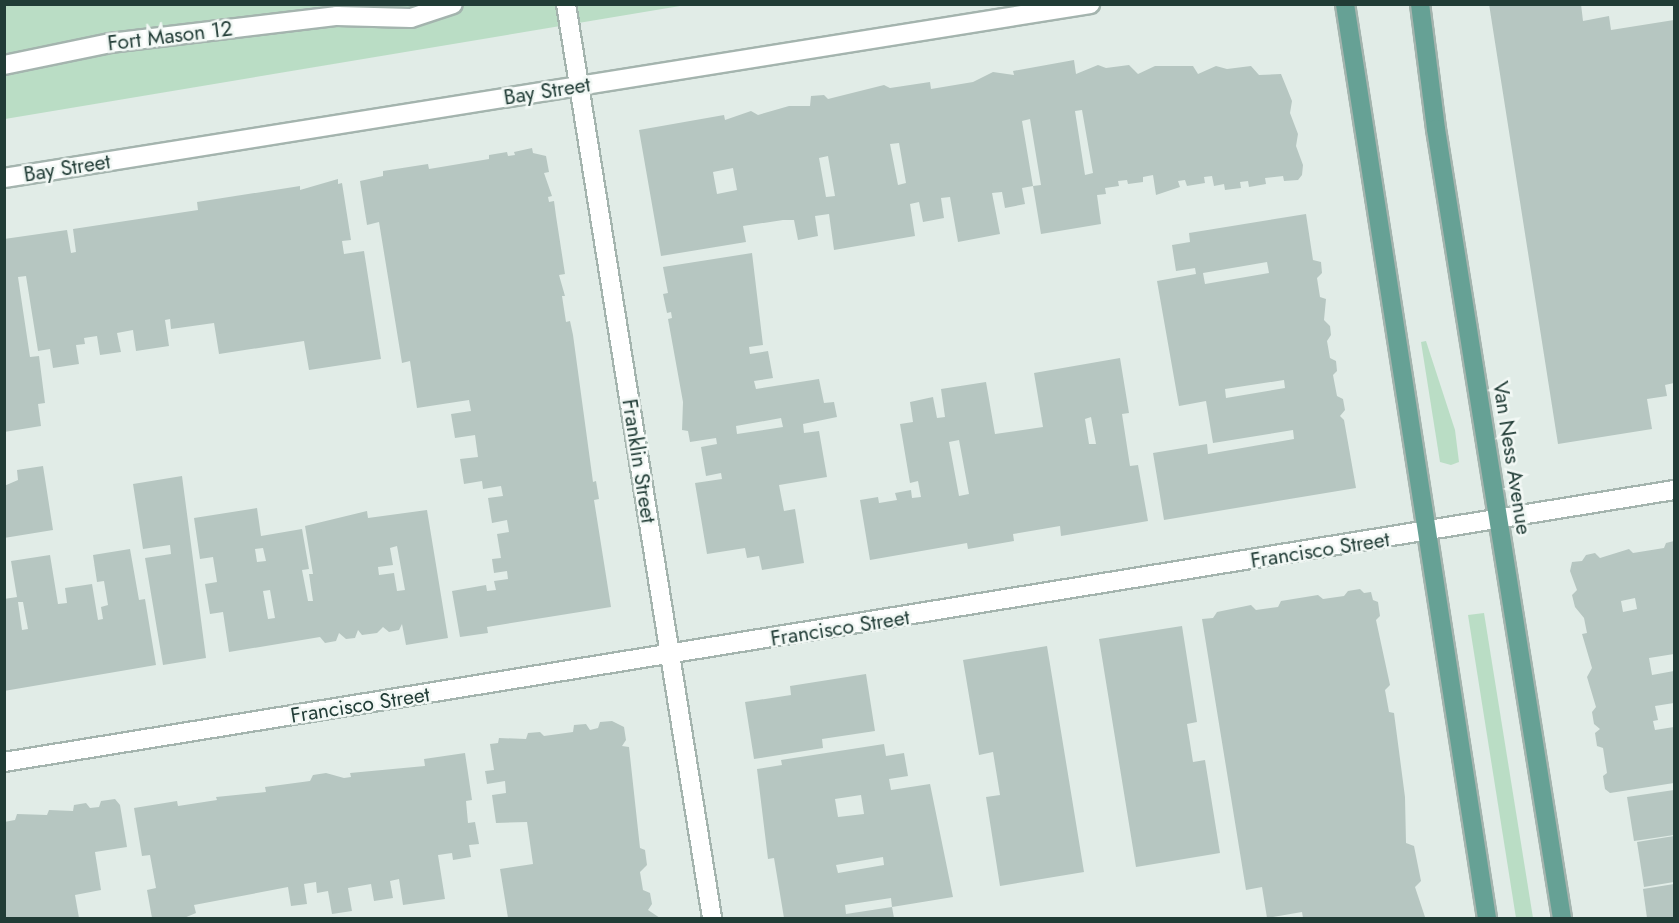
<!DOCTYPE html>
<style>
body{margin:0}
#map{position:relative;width:1679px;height:923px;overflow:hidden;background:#e1ece7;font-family:Jost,sans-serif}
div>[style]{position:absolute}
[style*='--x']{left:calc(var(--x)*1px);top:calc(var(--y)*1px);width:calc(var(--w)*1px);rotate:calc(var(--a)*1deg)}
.green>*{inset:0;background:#baddc5}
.building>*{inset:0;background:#b6c6c1}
.roads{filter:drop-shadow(2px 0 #a4b4ae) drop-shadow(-2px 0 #a4b4ae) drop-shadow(0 2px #a4b4ae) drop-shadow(0 -2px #a4b4ae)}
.minor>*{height:18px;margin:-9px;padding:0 9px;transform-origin:9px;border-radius:9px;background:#fff}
.secondary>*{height:18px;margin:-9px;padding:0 9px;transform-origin:9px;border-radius:9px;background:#fff}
.primary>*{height:18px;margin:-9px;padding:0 9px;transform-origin:9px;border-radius:9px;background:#66a195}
span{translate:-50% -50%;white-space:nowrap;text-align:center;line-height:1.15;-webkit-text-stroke:5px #f2f8f5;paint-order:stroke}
.street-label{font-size:21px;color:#213c36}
.frame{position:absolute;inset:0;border:6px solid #213c36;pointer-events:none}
</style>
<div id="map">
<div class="green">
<i style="clip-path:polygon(5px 5px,686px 5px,5px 119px)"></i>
<i style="clip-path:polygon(1426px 341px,1455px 430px,1459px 462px,1451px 465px,1440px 462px,1421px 342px)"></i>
<i style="clip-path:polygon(1484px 613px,1533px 918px,1516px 918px,1468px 615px)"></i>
</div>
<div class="building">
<i style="clip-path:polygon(1489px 4px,1581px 4px,1583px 21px,1609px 16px,1611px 30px,1674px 20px,1674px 383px,1665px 385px,1667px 396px,1647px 399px,1652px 429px,1558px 444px)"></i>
<i style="clip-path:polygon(evenodd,1074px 60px,1076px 74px,1098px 65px,1106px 68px,1129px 65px,1138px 74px,1155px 66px,1193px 66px,1198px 74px,1216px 66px,1227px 69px,1251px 66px,1259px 75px,1281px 74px,1292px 101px,1290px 113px,1298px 134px,1296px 146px,1303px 165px,1302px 175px,1298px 180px,1284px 181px,1283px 176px,1265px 178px,1266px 184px,1249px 187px,1248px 181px,1240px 182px,1241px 188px,1225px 190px,1224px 184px,1214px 186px,1212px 176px,1204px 177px,1205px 183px,1187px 186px,1185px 180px,1178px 181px,1180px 187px,1156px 195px,1153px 175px,1143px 177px,1143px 182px,1128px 184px,1127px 180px,1118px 181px,1119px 186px,1105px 188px,1106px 194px,1097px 195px,1101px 224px,1041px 234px,1033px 186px,1022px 188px,1025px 204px,1005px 208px,1002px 192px,992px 193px,1000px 234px,958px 242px,950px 197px,941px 198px,944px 218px,923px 222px,919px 202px,910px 204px,915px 236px,834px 250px,829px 214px,815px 216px,818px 236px,798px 240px,794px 220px,783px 220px,743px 226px,746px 242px,661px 256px,639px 130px,724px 115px,725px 120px,751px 111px,758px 115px,789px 106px,810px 106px,811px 96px,824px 95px,828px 99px,884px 85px,890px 88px,930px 82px,931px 89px,973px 82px,993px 72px,1014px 75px,1013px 71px,1074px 60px,1082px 110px,1093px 173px,1085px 175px,1075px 111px,1082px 110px,1074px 60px,1030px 119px,1041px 185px,1033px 186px,1022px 121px,1030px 119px,1074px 60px,899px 143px,906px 183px,898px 185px,890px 144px,899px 143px,1074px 60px,828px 156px,835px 196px,826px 197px,819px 158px,828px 156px,1074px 60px,733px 168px,737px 190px,717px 194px,713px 172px,733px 168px)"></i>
<i style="clip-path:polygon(532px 148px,533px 153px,546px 156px,549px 172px,544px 173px,552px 196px,548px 197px,549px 202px,554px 201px,556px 216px,565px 274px,559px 275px,565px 296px,562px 296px,566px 322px,570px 321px,573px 335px,593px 482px,596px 481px,599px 499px,594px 500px,611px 607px,487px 627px,488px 633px,460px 637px,452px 591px,486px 585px,487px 591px,496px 590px,494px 581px,508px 579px,507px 571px,494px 573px,492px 559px,501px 558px,497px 534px,509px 532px,507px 520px,492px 523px,488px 498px,503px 496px,501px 486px,483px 489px,482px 481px,464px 484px,460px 459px,478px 457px,475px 435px,455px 438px,451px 414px,471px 411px,469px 400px,417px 408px,410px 361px,402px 363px,379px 222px,367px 225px,360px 181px,383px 176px,383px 171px,428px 164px,429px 169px,489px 159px,489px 155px,507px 152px,508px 156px,515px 155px,514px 152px)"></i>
<i style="clip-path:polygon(338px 179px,338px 184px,342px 183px,351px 240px,342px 241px,344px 254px,364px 251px,381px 359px,309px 370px,304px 341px,219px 354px,214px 323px,171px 329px,170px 319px,165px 320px,169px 346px,136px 351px,133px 330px,117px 333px,121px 352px,100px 355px,97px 336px,84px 338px,85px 344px,76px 345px,79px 364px,53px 368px,50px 349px,38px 351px,26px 276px,18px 277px,30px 357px,39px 356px,45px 403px,38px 404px,41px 426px,4px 432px,4px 239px,67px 230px,71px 253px,76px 252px,73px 229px,198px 210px,197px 202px,300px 186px,300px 190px)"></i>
<i style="clip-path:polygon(evenodd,1306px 214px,1313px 260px,1321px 262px,1322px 273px,1317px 278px,1320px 297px,1326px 299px,1324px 320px,1330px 326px,1331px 335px,1327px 341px,1330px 358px,1336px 361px,1337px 371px,1333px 375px,1337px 396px,1343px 399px,1345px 410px,1340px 416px,1344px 420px,1356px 488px,1164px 520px,1153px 453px,1207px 444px,1208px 454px,1294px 439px,1293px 430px,1213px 443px,1206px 401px,1179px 406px,1157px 281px,1196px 274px,1195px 268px,1176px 271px,1172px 245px,1190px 242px,1189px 233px,1306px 214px,1267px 262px,1269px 273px,1205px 284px,1203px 273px,1267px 262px,1306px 214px,1284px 380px,1285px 388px,1226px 398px,1225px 389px,1284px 380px)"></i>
<i style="clip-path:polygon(evenodd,752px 253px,763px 345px,749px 347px,750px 354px,768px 351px,773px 378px,754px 381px,756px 389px,819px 379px,824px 403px,834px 402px,837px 417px,803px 424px,804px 433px,819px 431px,827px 477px,779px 485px,784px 511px,795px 509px,804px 563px,762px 570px,759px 556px,747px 558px,745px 548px,707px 554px,695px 483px,722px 479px,721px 473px,706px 476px,701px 447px,717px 444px,716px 438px,690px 442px,688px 431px,682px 430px,683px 402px,668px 319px,672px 318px,671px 312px,667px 313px,663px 294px,668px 293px,663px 267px,752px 253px,781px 418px,783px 427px,737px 434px,736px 426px,781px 418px)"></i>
<i style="clip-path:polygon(evenodd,1120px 358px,1129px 413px,1122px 414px,1130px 466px,1138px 465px,1148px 521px,1061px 536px,1060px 526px,1013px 534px,1014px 541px,968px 549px,967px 543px,870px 560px,860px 500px,878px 497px,879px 503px,897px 500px,895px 493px,911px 490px,912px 498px,921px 497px,918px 481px,910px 483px,900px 424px,913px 422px,910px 402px,933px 397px,937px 418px,945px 417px,941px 389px,986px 382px,995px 434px,1043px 427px,1034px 373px,1120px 358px,1091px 417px,1096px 444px,1089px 444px,1085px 419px,1091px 417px,1120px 358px,959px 440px,969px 494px,959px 496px,949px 442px,959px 440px)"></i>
<i style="clip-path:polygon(43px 466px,53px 530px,4px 538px,4px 486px,18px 480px,17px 470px)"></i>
<i style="clip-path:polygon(182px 476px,206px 658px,163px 665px,145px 558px,171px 554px,170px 545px,143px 549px,133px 484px)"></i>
<i style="clip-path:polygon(evenodd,257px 508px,261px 536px,302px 529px,309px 569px,302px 570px,308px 601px,313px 601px,309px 574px,313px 574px,305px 526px,367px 511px,368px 518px,427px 510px,448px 638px,406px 645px,402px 624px,399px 630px,389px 632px,383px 627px,377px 633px,362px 635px,358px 630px,355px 638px,346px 639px,339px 633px,336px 641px,325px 643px,320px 637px,229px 652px,223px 612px,210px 614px,205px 584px,217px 582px,213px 557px,200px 559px,194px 518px,257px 508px,397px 546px,405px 590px,397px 591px,394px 573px,379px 575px,378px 567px,393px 565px,390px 548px,397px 546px,257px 508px,263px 548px,266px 561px,257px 562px,255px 549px,263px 548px,257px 508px,270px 590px,275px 618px,268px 619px,263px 591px,270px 590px)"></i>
<i style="clip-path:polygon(evenodd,1674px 541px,1674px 654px,1649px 658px,1652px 675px,1674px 671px,1674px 703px,1655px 706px,1658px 720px,1653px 721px,1655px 730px,1674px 727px,1674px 783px,1610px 793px,1605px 789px,1603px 776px,1607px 773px,1603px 748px,1597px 746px,1595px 733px,1600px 729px,1594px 724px,1592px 712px,1596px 707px,1587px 677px,1592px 668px,1582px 634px,1587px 633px,1584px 618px,1575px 607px,1572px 595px,1577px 590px,1570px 571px,1572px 562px,1582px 561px,1586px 555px,1595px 553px,1600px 558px,1629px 549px,1633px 553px,1664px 548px,1666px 543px,1674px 541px,1635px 598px,1637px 609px,1623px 612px,1621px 601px,1635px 598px)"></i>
<i style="clip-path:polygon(evenodd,130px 549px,139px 600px,145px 599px,156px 665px,4px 691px,4px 599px,17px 597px,11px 561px,50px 555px,58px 604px,67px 603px,65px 588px,92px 584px,98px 620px,103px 619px,101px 607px,108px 605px,104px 581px,97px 582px,93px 555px,130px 549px,18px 602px,23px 602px,28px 629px,22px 630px,18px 602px)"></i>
<i style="clip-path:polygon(1360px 589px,1364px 593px,1371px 592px,1373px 600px,1378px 602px,1380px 616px,1376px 620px,1390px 685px,1385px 690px,1389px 712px,1394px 713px,1405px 797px,1406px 843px,1414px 846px,1421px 881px,1415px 887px,1425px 917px,1303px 918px,1302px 912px,1267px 918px,1262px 887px,1246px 890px,1202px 619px,1213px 618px,1217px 612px,1251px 605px,1256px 610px,1278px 607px,1281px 601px,1318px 595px,1323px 599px,1344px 596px,1348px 591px)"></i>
<i style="clip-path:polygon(1182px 626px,1197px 722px,1187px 724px,1193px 762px,1205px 760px,1220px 853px,1136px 867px,1099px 639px)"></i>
<i style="clip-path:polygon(1047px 646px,1084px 872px,1000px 886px,986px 797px,1000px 795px,993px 752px,979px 755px,963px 660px)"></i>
<i style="clip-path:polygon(866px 674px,875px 731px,822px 739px,823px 748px,754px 759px,745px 702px,791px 695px,790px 686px)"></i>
<i style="clip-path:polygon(612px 721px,624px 727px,626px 740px,622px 746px,629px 747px,640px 848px,645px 850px,647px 865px,640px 872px,643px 890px,650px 893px,652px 904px,648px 910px,660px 918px,508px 918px,500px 869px,533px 864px,527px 822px,496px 823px,492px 795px,506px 793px,505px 781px,487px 784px,485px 771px,494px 770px,490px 744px,498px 743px,499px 738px,526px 739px,528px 733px,540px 732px,544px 736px,573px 732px,574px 725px,586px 724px,590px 730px,598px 728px,600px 722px)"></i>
<i style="clip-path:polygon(evenodd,884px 744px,886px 756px,904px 753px,908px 776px,889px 779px,891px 790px,930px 784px,953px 897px,892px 907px,891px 898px,845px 905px,846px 914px,892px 907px,894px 918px,784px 918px,774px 858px,768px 859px,757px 769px,782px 765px,781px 760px,884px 744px,861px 795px,864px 814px,838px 817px,835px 799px,861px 795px,884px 744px,883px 857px,884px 865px,838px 873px,836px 865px,883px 857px)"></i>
<i style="clip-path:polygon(465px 753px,472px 800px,466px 801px,468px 823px,475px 822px,479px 844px,469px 845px,471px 857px,453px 860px,452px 853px,438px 855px,445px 899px,403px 905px,399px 879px,390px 881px,393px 898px,374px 901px,371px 884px,348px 888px,352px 911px,332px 914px,328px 891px,317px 893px,316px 882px,304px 884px,307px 904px,291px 906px,288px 887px,194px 905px,196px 913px,184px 918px,152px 918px,147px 890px,156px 888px,150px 855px,142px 856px,134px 808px,177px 801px,178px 806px,217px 800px,216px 797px,266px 792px,265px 787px,310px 781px,313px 775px,326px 773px,344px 778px,351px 777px,350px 773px,425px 766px,424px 759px)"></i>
<i style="clip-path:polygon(1674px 790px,1674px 835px,1634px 841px,1627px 797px)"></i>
<i style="clip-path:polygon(115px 799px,120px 805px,127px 847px,95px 852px,101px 890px,75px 895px,79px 918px,4px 918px,4px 822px,15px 820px,17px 814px,47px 815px,49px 810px,73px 811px,74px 805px,86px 803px,90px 808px,99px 807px,101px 801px)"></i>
<i style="clip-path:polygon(1674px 836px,1674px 882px,1644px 887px,1637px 842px)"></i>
<i style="clip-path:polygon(1674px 884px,1674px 918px,1647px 918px,1643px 889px)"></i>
</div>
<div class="roads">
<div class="minor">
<i style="--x:566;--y:4;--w:926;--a:80.92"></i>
<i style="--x:4;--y:65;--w:108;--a:-11.7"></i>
<i style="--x:110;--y:43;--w:229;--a:-6.8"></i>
<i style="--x:337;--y:16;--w:74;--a:1.5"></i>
<i style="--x:411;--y:18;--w:44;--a:-18.4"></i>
<i style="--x:4;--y:762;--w:1692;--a:-9.25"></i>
</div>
<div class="secondary">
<i style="--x:4;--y:178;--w:1100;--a:-9.1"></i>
</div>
<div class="primary">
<i style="--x:1345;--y:4;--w:925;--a:81.17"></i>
<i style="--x:1420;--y:4;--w:126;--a:82.7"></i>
<i style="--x:1436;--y:129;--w:799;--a:80.93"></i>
</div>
</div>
<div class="street-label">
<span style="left:170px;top:36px;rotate:-7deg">Fort Mason 12</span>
<span style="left:547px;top:91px;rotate:-9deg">Bay Street</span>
<span style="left:67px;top:168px;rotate:-9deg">Bay Street</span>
<span style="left:1512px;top:458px;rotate:81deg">Van Ness Avenue</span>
<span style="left:639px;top:461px;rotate:81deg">Franklin Street</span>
<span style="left:1320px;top:550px;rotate:-9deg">Francisco Street</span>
<span style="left:840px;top:628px;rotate:-9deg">Francisco Street</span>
<span style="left:360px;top:705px;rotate:-9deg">Francisco Street</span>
</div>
<div class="frame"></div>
</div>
